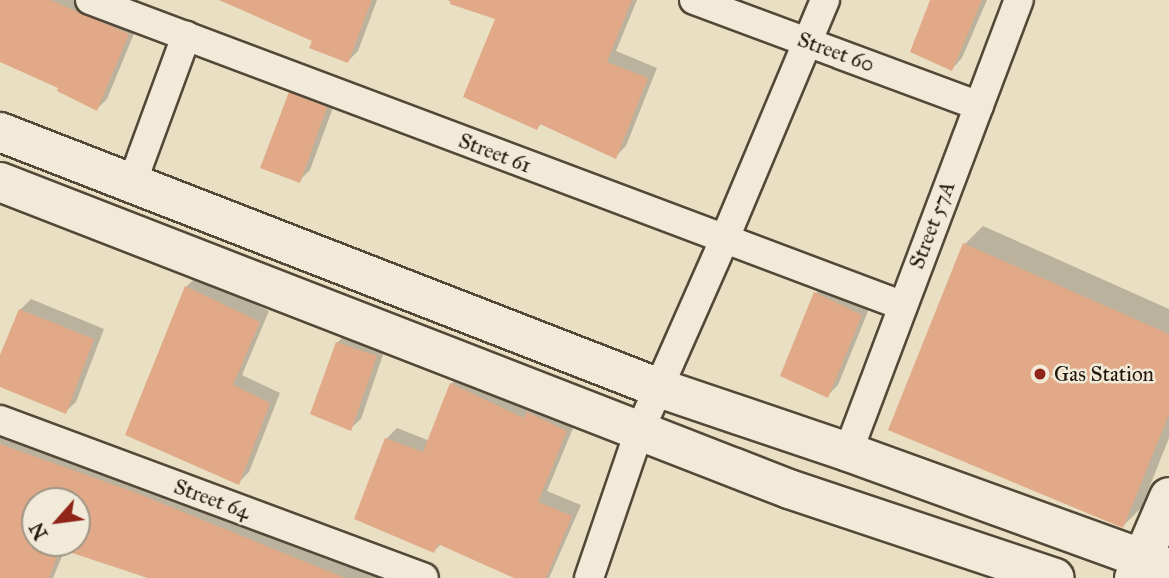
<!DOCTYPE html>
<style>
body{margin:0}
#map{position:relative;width:1169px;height:578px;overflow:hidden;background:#e9dfc3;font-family:"IM FELL Great Primer",serif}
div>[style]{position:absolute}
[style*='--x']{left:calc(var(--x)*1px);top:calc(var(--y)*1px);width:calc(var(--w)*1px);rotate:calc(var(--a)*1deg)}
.shadow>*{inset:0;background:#0003}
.building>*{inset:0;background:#e1a987}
.roads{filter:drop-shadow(2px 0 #534838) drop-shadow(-2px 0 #534838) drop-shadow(0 2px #534838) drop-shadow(0 -2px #534838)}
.street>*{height:28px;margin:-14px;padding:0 14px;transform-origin:14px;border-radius:14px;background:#f1ead8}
.secondary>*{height:38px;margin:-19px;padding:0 19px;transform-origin:19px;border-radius:19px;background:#f1ead8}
.dots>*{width:19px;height:19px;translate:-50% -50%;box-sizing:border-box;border:4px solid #f1ead8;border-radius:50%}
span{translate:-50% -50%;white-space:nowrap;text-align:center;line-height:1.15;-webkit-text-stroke:5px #f1ead8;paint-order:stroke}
.street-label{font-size:21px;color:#21160a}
.poi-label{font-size:21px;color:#21160a}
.left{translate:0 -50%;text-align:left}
.north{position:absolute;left:21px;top:487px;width:70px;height:70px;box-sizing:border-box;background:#f1ead8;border:2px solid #9e9586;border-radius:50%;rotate:242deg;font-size:19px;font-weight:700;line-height:28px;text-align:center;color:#21160a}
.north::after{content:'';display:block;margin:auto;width:24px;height:32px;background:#8f2418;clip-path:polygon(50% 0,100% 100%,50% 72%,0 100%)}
</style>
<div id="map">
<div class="shadow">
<i style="clip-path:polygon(0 0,82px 0,138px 24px,107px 99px,97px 109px,60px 87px,0 59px)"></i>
<i style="clip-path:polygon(222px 0,377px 0,358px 51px,348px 61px,314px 40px)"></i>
<i style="clip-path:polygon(447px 0,637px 0,616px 51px,657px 68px,626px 146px,616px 156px,542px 123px,537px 128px,497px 18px)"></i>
<i style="clip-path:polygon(932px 0,987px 0,962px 58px,952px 69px)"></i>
<i style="clip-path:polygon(301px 83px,337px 97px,310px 170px,299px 181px,290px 93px)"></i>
<i style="clip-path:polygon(983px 226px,1169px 309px,1169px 438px,1141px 508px,1123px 526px,965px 244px)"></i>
<i style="clip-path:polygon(197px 276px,269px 311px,242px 375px,280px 393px,249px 472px,239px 482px,127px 434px,186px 287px)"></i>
<i style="clip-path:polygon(826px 283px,871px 304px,838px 385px,827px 396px,816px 293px)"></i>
<i style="clip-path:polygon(31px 299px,104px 329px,76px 402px,65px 412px,0 386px,0 360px,20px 310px)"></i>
<i style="clip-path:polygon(348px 332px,386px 346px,361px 419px,350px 429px,337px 343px)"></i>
<i style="clip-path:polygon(462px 374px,576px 421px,547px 491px,581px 505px,549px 578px,524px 578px,441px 544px,434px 551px,386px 439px,397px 428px,430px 441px,451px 384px)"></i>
<i style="clip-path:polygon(evenodd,0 432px,387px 578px,148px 578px,65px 549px,53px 578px,0 578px,0 432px,35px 501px,77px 501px,77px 543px,35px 543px,35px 501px)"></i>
</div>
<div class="building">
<i style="clip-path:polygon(0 0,50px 0,129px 34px,97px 111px,57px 91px,58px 88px,0 62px)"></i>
<i style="clip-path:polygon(219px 0,372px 0,348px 63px,309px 48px,312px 41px)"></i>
<i style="clip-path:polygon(450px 0,632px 0,607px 62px,648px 78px,616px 159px,540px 124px,537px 130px,463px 97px,495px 19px,450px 4px)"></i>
<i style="clip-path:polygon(930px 0,982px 0,952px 71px,910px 52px)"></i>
<i style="clip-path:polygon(289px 92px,327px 107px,300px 183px,260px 168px)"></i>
<i style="clip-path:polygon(963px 243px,1169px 334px,1169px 414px,1123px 528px,888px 430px)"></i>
<i style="clip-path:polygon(185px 286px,260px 322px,233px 385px,270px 403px,239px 485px,125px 435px)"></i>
<i style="clip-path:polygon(814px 292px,862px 315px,828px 398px,780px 376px)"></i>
<i style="clip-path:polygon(19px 309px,94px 339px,66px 414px,0 387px,0 355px)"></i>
<i style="clip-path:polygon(336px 342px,377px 356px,351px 431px,310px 414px)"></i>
<i style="clip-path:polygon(450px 383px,524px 418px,527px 412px,567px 431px,538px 502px,572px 516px,546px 578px,514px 578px,438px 544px,434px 553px,354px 519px,385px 438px,423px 452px)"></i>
<i style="clip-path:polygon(evenodd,0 444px,134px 492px,345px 578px,148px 578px,60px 549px,49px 578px,0 578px,0 444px,35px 501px,77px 501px,77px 543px,35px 543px,35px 501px)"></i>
</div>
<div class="roads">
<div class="street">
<i style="--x:90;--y:0;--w:866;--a:20.61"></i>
<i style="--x:694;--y:0;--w:304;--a:20.4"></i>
<i style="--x:132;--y:183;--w:157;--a:-69.8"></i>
<i style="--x:0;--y:420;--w:452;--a:20.4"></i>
<i style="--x:848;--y:452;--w:483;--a:-69.3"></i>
<i style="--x:589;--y:578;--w:154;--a:-71.1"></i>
<i style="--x:639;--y:432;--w:212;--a:-66.1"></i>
<i style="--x:725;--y:238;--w:258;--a:-67.2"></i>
</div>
<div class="secondary">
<i style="--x:0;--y:132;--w:707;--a:21.23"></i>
<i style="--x:659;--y:388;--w:200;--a:18.7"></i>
<i style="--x:848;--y:452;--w:341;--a:19.9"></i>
<i style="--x:0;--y:182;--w:847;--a:21.26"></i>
<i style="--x:789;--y:489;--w:280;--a:18.5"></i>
<i style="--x:1134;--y:578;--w:88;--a:-66.6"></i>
</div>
</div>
<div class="dots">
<i style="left:1040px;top:374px;background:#8f2418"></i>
</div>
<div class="street-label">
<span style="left:836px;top:52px;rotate:20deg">Street 60</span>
<span style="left:495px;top:153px;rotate:21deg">Street 61</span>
<span style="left:932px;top:225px;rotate:-69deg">Street 57A</span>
<span style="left:212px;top:499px;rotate:20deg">Street 64</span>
</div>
<div class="poi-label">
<span class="left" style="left:1054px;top:374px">Gas Station</span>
</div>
<div class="north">N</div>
</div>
